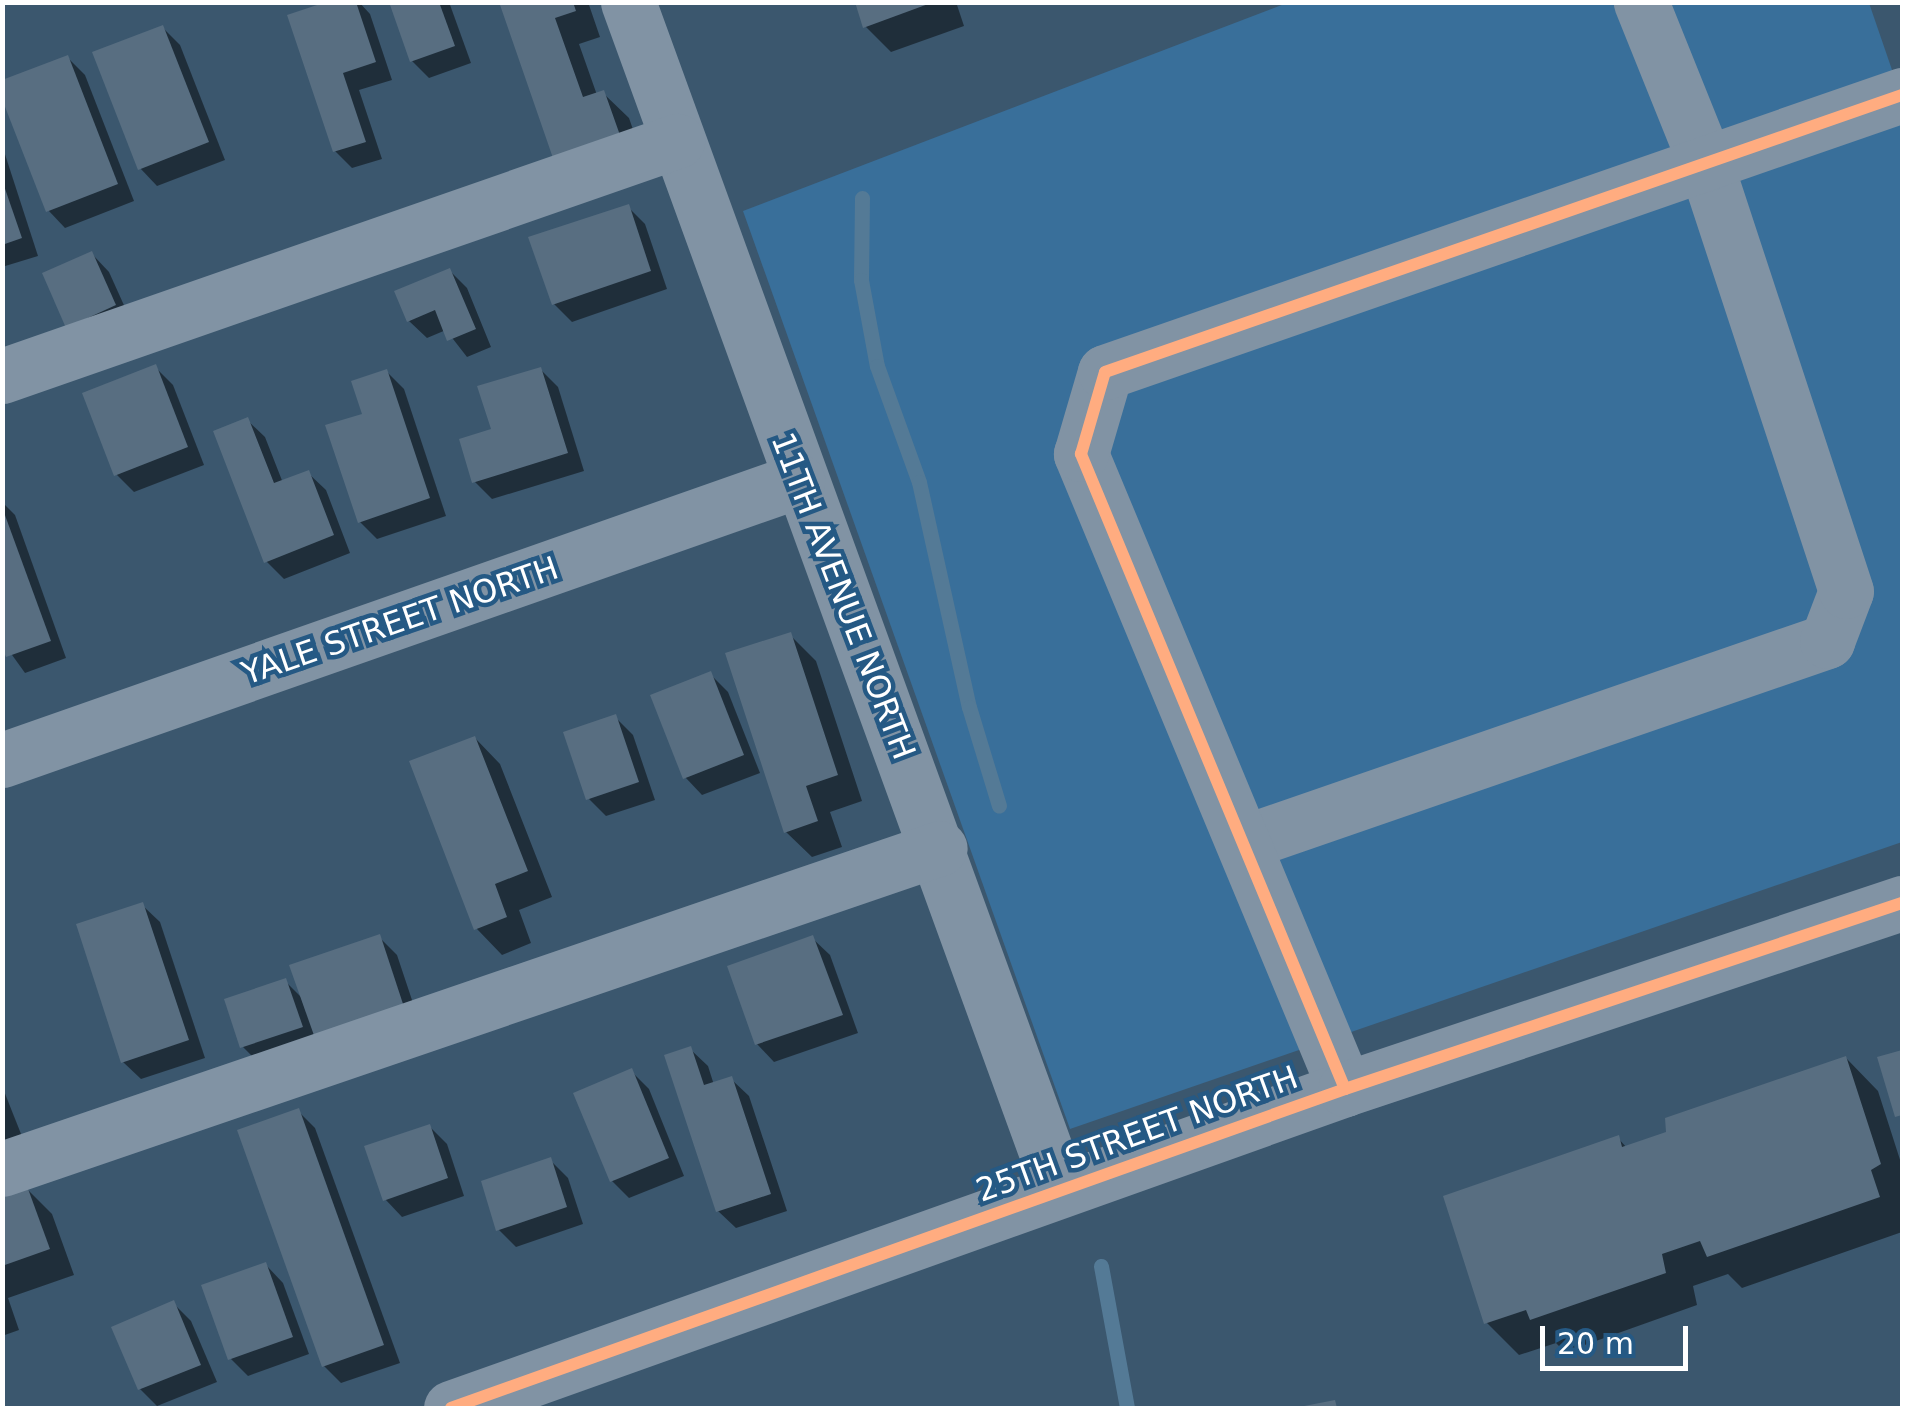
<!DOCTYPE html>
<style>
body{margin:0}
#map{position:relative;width:1905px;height:1411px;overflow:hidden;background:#3b576e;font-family:"DejaVu Sans",sans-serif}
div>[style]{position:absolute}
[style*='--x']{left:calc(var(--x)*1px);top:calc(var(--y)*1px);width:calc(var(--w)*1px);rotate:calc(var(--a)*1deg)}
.green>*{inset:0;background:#396f9a}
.shadow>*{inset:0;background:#0007}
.stream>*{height:15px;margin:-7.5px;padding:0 7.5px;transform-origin:7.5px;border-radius:7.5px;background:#547a96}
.building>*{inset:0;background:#586e81}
.minor>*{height:55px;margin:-27.5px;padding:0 27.5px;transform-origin:27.5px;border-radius:27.5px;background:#8193a4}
.cycleway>*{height:12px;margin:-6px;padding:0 6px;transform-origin:6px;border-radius:6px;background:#ffac80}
span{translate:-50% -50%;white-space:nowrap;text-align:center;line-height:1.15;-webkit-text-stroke:9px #255984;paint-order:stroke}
.street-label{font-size:32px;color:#fff}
.frame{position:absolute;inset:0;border:5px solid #fff;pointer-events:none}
.scale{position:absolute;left:1540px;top:1326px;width:148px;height:45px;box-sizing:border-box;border:5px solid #fff;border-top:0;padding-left:12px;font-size:30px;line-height:35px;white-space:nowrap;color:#fff;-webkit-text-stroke:8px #255984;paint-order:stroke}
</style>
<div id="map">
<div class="green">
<i style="clip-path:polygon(1287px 3px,1869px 3px,1902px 99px,1902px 842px,1070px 1129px,743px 211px)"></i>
</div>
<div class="shadow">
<i style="clip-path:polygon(334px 2px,359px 2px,370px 14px,392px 80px,359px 90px,382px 159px,352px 168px,335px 151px)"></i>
<i style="clip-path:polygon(391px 2px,449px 2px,471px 63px,429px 78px,412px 61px)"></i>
<i style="clip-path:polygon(502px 2px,588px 2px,600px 37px,579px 44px,597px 95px,603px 93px,629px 118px,645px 164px,582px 186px)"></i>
<i style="clip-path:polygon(857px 2px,956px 2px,964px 26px,891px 52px,865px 26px)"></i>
<i style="clip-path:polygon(163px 28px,180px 45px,225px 160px,157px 186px,140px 168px)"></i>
<i style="clip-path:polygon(68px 58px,85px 75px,134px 201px,65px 228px,48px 210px)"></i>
<i style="clip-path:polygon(2px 145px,38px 256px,2px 267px)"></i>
<i style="clip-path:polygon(628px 207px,645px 224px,667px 289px,572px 322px,554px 304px)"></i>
<i style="clip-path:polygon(92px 254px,109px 272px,132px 323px,86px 344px)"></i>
<i style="clip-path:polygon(450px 271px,467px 288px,491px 347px,467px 357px,446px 330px,427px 338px,409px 321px)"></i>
<i style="clip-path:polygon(155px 367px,173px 385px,204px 465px,134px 492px,116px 474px)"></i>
<i style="clip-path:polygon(540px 369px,558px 387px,584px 471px,492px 499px,474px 481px,494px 431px)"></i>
<i style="clip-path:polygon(387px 372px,404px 389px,446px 516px,377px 539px,360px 522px,365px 415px)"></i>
<i style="clip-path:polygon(247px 420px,265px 437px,283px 483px,308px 473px,326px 490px,350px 553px,284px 579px,266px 561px)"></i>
<i style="clip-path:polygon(2px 502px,15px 515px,66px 658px,25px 673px,2px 641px)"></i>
<i style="clip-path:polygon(790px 635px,816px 661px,862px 801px,830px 812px,842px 847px,812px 857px,786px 832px)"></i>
<i style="clip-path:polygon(710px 674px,728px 692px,760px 773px,702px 795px,685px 777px)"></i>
<i style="clip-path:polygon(615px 717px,633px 735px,655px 800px,606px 816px,589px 799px)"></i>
<i style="clip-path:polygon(475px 738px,500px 764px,552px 897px,519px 910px,531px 943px,502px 955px,477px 929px)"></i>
<i style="clip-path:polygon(142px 905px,160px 922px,205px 1058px,141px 1079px,123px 1062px)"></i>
<i style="clip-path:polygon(379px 937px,397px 955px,421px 1027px,260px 1064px,243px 1047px,285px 981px,304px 1000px)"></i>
<i style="clip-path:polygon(812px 938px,830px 955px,858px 1033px,774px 1062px,757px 1044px)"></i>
<i style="clip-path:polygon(690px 1049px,708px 1066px,714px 1085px,731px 1079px,749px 1096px,787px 1211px,736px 1228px,718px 1211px)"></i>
<i style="clip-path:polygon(1846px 1058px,1878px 1091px,1902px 1166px,1902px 1232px,1742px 1288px,1728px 1274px,1693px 1286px,1697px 1305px,1565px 1352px,1556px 1343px,1519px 1355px,1486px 1322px,1618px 1138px,1627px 1148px,1669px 1134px)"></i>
<i style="clip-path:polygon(631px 1071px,649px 1089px,684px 1176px,629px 1198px,612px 1181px)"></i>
<i style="clip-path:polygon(2px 1086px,27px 1149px,2px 1158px)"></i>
<i style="clip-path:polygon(298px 1111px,315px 1128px,400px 1363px,341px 1383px,324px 1366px)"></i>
<i style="clip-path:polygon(430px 1127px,447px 1144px,464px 1196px,402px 1217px,385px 1199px)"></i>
<i style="clip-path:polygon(550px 1160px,568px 1178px,583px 1224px,516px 1247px,498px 1229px)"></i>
<i style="clip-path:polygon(27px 1189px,52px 1214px,74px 1275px,8px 1298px,19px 1330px,2px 1336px,2px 1197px)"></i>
<i style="clip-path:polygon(266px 1265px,283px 1283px,309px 1354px,248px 1376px,231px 1359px)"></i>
<i style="clip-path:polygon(173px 1303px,191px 1321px,217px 1382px,157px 1406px,140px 1389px)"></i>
</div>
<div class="stream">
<i style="--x:862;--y:198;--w:82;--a:90.7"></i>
<i style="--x:861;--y:280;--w:87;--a:79.5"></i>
<i style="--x:877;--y:366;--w:123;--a:70.1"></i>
<i style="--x:919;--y:482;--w:230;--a:77.5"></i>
<i style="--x:969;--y:707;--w:103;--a:73.1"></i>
<i style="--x:1101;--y:1266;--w:144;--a:79.6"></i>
</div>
<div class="building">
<i style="clip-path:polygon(326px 2px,356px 2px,376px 62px,343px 73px,366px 142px,333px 152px,287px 15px)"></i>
<i style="clip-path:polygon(389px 2px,439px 2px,455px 46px,410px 62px)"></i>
<i style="clip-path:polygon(499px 2px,573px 2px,576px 11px,555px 18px,583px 97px,604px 90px,621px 138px,554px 161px)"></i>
<i style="clip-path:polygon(855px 2px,931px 2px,931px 3px,863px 28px)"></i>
<i style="clip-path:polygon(163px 25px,209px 142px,138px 170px,92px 52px)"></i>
<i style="clip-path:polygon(68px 55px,118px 184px,46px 212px,2px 99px,2px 80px)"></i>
<i style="clip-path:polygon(2px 180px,22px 238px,2px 245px)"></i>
<i style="clip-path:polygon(629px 204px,651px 271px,552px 305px,528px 237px)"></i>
<i style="clip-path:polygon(92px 251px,116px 305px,66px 328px,42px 273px)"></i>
<i style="clip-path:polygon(450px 268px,476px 329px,447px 341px,435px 310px,407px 322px,394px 291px)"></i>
<i style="clip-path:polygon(156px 364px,188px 447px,114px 476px,82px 393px)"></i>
<i style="clip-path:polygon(541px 367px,568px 453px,472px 483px,459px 439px,491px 429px,477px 386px)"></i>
<i style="clip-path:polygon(387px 369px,430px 498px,358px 523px,325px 425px,362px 414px,351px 381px)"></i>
<i style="clip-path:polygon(248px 417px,274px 483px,309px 470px,334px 535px,264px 563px,213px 431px)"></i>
<i style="clip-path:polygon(2px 507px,51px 641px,6px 657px,2px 648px)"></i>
<i style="clip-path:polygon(791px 632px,838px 775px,806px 786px,818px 821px,784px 833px,725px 653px)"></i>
<i style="clip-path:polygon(711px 671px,744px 755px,683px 779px,650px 695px)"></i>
<i style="clip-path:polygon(616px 714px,639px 782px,586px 800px,563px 732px)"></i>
<i style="clip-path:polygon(475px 736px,528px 871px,495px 884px,507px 917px,474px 930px,409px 761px)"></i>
<i style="clip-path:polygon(143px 902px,189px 1040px,121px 1063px,76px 924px)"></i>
<i style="clip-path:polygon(380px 934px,405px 1010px,316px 1041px,289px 965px)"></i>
<i style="clip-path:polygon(813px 935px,843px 1015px,755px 1045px,727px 966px)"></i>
<i style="clip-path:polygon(286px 978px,303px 1027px,240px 1048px,224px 999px)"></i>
<i style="clip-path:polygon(691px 1046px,704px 1085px,732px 1076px,771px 1194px,716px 1212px,664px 1055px)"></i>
<i style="clip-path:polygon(1902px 1050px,1902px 1115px,1895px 1117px,1877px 1057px)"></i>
<i style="clip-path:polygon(1846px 1056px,1881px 1164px,1871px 1170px,1880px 1197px,1707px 1257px,1700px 1241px,1662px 1254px,1666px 1273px,1530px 1320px,1526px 1310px,1484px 1324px,1443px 1196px,1619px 1135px,1622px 1147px,1666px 1132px,1665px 1118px)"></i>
<i style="clip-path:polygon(632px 1068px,669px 1158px,610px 1182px,573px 1093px)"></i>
<i style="clip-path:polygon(299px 1108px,384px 1345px,322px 1367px,237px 1130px)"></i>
<i style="clip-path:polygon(430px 1124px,448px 1178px,383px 1201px,364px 1146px)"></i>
<i style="clip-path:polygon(551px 1157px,567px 1207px,496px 1231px,481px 1181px)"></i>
<i style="clip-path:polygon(27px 1186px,50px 1249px,2px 1266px,2px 1195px)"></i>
<i style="clip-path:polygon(266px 1262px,293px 1337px,228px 1360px,201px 1285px)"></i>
<i style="clip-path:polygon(174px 1300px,201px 1365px,138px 1390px,111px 1327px)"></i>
<i style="clip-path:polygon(1335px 1400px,1337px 1408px,1299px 1408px,1299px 1407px)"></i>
</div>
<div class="minor">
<i style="--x:628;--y:2;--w:1264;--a:70.02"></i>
<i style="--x:2;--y:376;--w:715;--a:-19.2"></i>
<i style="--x:2;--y:760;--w:843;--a:-19.34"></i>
<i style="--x:1245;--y:842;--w:616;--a:-19.05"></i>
<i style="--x:1827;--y:641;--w:53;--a:-69.2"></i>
<i style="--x:1846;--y:591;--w:449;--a:-108.2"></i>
<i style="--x:1706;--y:164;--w:175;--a:-111.9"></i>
<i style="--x:1345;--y:1089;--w:688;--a:-112.58"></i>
<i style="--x:1081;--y:454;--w:85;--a:-73.7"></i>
<i style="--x:1105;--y:372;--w:844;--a:-19.17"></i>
<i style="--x:2;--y:1169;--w:991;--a:-18.89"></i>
<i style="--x:451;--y:1408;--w:949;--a:-19.64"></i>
<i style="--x:1345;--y:1089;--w:587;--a:-18.47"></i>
</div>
<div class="cycleway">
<i style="--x:1345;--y:1089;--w:688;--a:-112.58"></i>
<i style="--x:1081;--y:454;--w:85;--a:-73.7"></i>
<i style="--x:1105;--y:372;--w:844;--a:-19.17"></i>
<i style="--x:451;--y:1408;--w:949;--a:-19.64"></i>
<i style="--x:1345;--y:1089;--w:587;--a:-18.47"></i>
</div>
<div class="street-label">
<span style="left:843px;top:596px;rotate:69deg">11TH AVENUE NORTH</span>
<span style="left:400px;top:621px;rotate:-19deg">YALE STREET NORTH</span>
<span style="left:1137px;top:1134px;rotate:-20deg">25TH STREET NORTH</span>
</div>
<div class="frame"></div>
<div class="scale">20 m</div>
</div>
